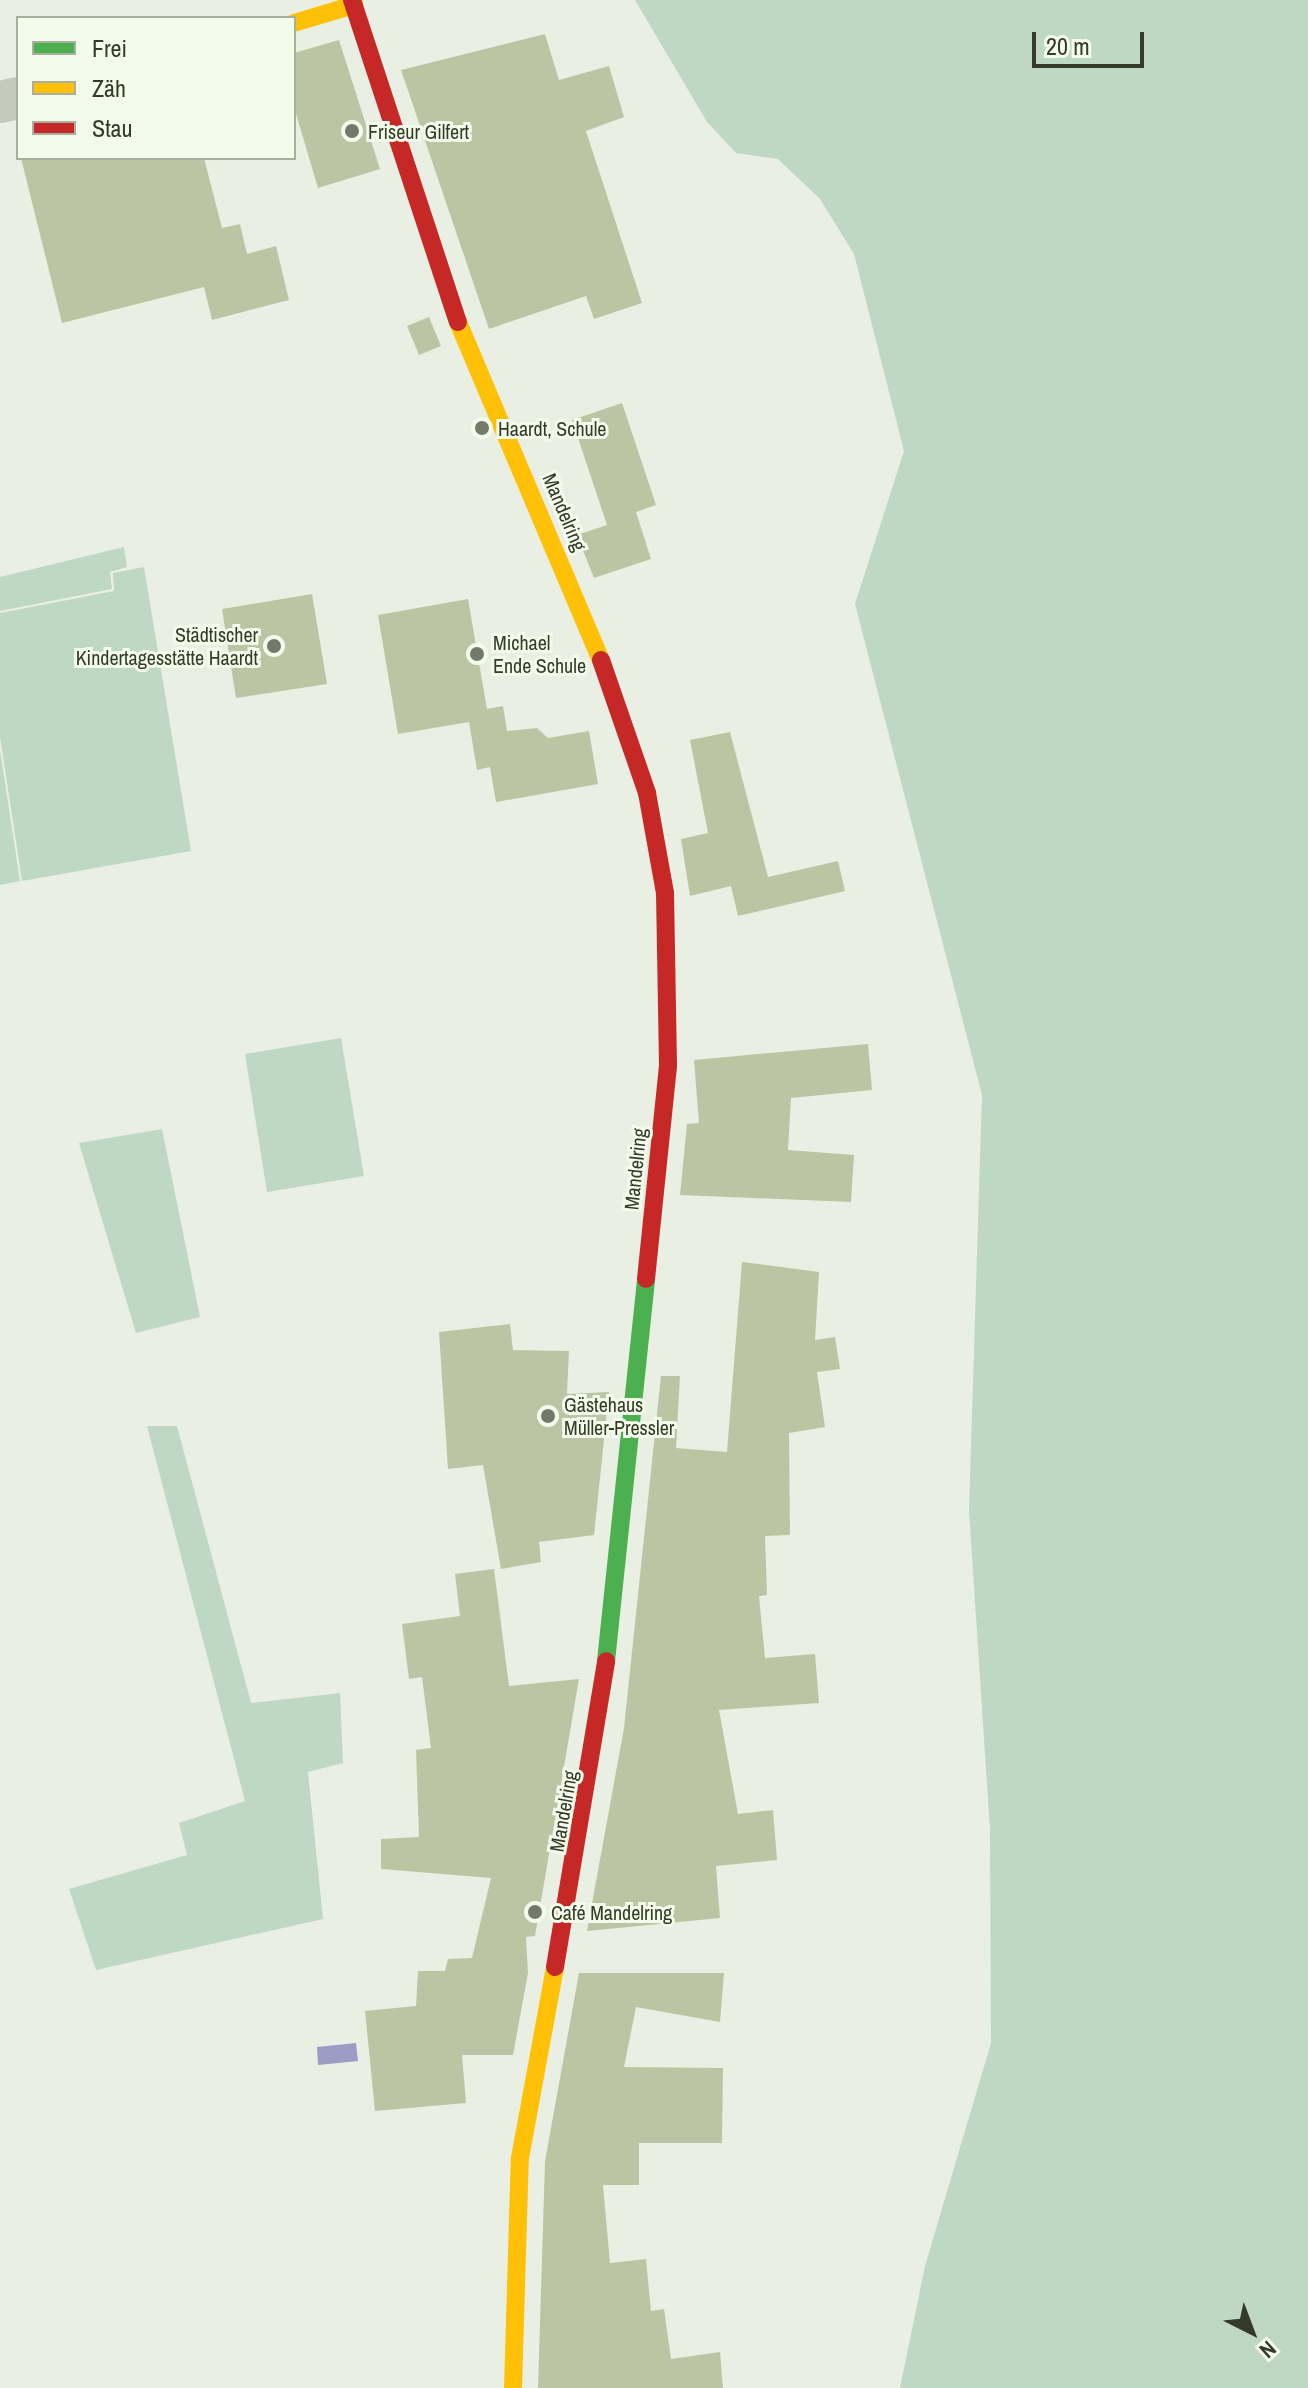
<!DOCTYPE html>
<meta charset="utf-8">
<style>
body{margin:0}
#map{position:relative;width:1308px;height:2388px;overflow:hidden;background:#e9efe3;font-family:"Archivo Narrow",sans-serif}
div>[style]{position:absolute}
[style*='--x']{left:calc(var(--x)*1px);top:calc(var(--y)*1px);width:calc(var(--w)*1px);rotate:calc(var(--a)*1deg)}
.green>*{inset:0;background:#bed8c3}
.water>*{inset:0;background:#9c9cc4}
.building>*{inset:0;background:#bbc5a3}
.street>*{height:42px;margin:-21px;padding:0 21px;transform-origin:21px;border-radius:21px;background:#c3c9bb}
.fast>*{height:18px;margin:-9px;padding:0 9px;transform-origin:9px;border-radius:9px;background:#4caf50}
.slow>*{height:18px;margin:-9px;padding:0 9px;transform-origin:9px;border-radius:9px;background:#ffc107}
.jam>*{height:18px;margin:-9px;padding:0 9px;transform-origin:9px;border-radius:9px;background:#c62828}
.dots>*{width:22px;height:22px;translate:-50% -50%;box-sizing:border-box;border:4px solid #f3fceb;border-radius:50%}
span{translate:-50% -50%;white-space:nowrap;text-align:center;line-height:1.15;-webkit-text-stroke:6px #f3fceb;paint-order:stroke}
.poi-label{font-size:20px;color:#353b28}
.left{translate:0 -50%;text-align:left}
.right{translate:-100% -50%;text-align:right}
.street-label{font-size:20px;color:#353b28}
.legend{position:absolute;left:16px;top:16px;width:280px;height:144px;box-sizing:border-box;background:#f3fceb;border:2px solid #a7af9d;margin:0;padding:10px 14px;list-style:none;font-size:24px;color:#353b28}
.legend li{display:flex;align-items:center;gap:16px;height:40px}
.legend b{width:40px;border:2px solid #a7af9d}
.north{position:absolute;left:1212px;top:2292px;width:80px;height:80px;-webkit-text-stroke:6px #f3fceb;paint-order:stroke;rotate:138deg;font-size:22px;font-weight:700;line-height:32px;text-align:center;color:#353b28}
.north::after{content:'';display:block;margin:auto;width:28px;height:36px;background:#353b28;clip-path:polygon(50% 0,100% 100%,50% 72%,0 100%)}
.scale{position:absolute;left:1032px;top:32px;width:112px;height:36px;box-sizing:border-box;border:4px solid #353b28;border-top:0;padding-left:10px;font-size:24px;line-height:28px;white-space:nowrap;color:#353b28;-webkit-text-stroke:6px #f3fceb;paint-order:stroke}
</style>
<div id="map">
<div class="green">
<i style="clip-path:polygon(635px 0,1308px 0,1308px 2388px,900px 2388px,925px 2266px,991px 2043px,990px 1830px,969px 1511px,982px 1095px,855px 604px,904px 451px,854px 254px,820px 199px,778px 159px,736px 153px,707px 122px)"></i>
<i style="clip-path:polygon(124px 547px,127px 567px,110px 572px,112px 589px,0 611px,0 577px)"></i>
<i style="clip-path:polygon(144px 567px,191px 851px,22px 881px,0 737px,0 613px,114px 591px,113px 573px)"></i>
<i style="clip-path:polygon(0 750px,20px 881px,0 885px)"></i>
<i style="clip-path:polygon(341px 1038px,364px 1176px,267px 1192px,245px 1054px)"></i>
<i style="clip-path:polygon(162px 1129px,200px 1317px,136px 1333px,79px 1143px)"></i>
<i style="clip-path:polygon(147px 1426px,177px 1426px,251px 1703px,340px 1693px,343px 1763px,308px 1772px,323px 1919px,96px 1970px,69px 1889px,187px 1855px,179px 1823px,245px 1801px)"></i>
</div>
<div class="water">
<i style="clip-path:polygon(356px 2043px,358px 2061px,318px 2065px,317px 2047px)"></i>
</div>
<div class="building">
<i style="clip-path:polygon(545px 34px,559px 80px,609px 66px,624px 117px,586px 131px,642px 303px,594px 319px,586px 296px,489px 329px,401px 70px)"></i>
<i style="clip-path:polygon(339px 40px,380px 169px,318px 188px,294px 107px,294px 53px)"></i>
<i style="clip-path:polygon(21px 158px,204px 158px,222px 228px,240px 224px,247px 254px,276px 246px,289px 300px,212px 320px,204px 287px,62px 323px)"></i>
<i style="clip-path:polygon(429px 317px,441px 346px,419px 355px,407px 326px)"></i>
<i style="clip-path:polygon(622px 403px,656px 505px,636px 512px,651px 559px,594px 578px,577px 535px,607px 525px,572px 420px)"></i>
<i style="clip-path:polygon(312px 594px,327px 684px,236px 698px,222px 609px)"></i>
<i style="clip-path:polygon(468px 599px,487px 709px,503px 706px,507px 731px,537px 728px,548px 738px,589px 731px,598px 784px,496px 802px,490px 767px,477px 770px,469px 722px,398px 734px,378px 615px)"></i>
<i style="clip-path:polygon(730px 732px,768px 877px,838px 861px,845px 891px,738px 916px,731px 886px,690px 896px,681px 839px,708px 833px,690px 740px)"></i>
<i style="clip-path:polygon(868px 1044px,872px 1090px,791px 1098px,788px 1150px,854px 1155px,851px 1202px,680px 1195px,687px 1124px,699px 1123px,694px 1060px)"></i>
<i style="clip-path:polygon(742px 1262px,819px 1272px,815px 1340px,835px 1337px,840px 1369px,817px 1372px,825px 1427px,789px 1433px,790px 1535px,765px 1536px,767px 1595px,759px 1596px,765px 1658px,815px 1654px,819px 1703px,719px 1710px,738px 1814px,773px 1810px,777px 1860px,716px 1866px,720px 1918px,587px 1931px,624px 1728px,661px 1376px,680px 1376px,676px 1448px,727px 1452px)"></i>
<i style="clip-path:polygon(510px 1324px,513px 1350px,569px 1351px,567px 1394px,609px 1392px,594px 1535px,539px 1542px,541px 1562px,501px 1569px,483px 1465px,448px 1469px,439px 1332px)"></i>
<i style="clip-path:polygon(494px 1569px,509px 1686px,579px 1679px,535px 1936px,526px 1937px,528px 1973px,513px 2055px,462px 2055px,466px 2103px,375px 2111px,365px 2011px,416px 2006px,418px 1971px,445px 1971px,448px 1959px,472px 1958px,491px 1878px,381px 1869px,381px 1839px,419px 1837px,416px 1750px,431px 1748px,422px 1677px,409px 1679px,402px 1624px,460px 1616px,455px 1574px)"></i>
<i style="clip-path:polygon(579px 1973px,724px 1973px,720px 2022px,636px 2007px,624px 2067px,723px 2068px,722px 2143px,639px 2143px,639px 2185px,603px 2185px,610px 2263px,646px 2259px,651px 2311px,664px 2309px,671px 2359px,720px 2352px,723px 2388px,538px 2388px,545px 2161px)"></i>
</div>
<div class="street">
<i style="--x:0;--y:102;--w:18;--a:-13"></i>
</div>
<div class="fast">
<i style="--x:606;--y:1661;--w:384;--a:-84"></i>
</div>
<div class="slow">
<i style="--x:294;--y:23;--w:63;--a:-16.7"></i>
<i style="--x:458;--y:322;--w:367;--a:67.1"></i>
<i style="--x:513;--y:2388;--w:230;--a:-88.3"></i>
<i style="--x:520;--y:2158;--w:194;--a:-79.6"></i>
</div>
<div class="jam">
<i style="--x:352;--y:0;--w:339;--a:71.8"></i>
<i style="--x:601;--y:660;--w:141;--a:70.9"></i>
<i style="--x:647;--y:793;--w:102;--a:79.8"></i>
<i style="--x:665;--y:893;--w:173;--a:89"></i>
<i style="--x:668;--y:1066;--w:214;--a:95.9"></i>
<i style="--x:555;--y:1967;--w:310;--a:-80.5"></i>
</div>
<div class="dots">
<i style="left:352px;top:131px;background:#747a69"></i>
<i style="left:482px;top:428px;background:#747a69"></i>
<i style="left:274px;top:646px;background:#747a69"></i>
<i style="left:477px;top:654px;background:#747a69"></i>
<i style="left:548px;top:1416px;background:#747a69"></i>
<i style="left:535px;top:1912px;background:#747a69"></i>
</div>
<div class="poi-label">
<span class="left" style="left:368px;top:131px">Friseur Gilfert</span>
<span class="left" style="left:498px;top:428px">Haardt, Schule</span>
<span class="right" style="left:258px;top:646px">Städtischer<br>Kindertagesstätte Haardt</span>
<span class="left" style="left:493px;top:654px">Michael<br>Ende Schule</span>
<span class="left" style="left:564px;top:1416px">Gästehaus<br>Müller-Pressler</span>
<span class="left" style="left:551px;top:1912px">Café Mandelring</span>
</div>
<div class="street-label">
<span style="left:565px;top:512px;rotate:67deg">Mandelring</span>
<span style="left:635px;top:1169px;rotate:-84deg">Mandelring</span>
<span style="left:563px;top:1811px;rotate:-80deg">Mandelring</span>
</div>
<ul class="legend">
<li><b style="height:10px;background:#4caf50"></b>Frei</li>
<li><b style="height:10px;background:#ffc107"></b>Zäh</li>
<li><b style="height:10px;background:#c62828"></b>Stau</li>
</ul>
<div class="north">N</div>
<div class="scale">20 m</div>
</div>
